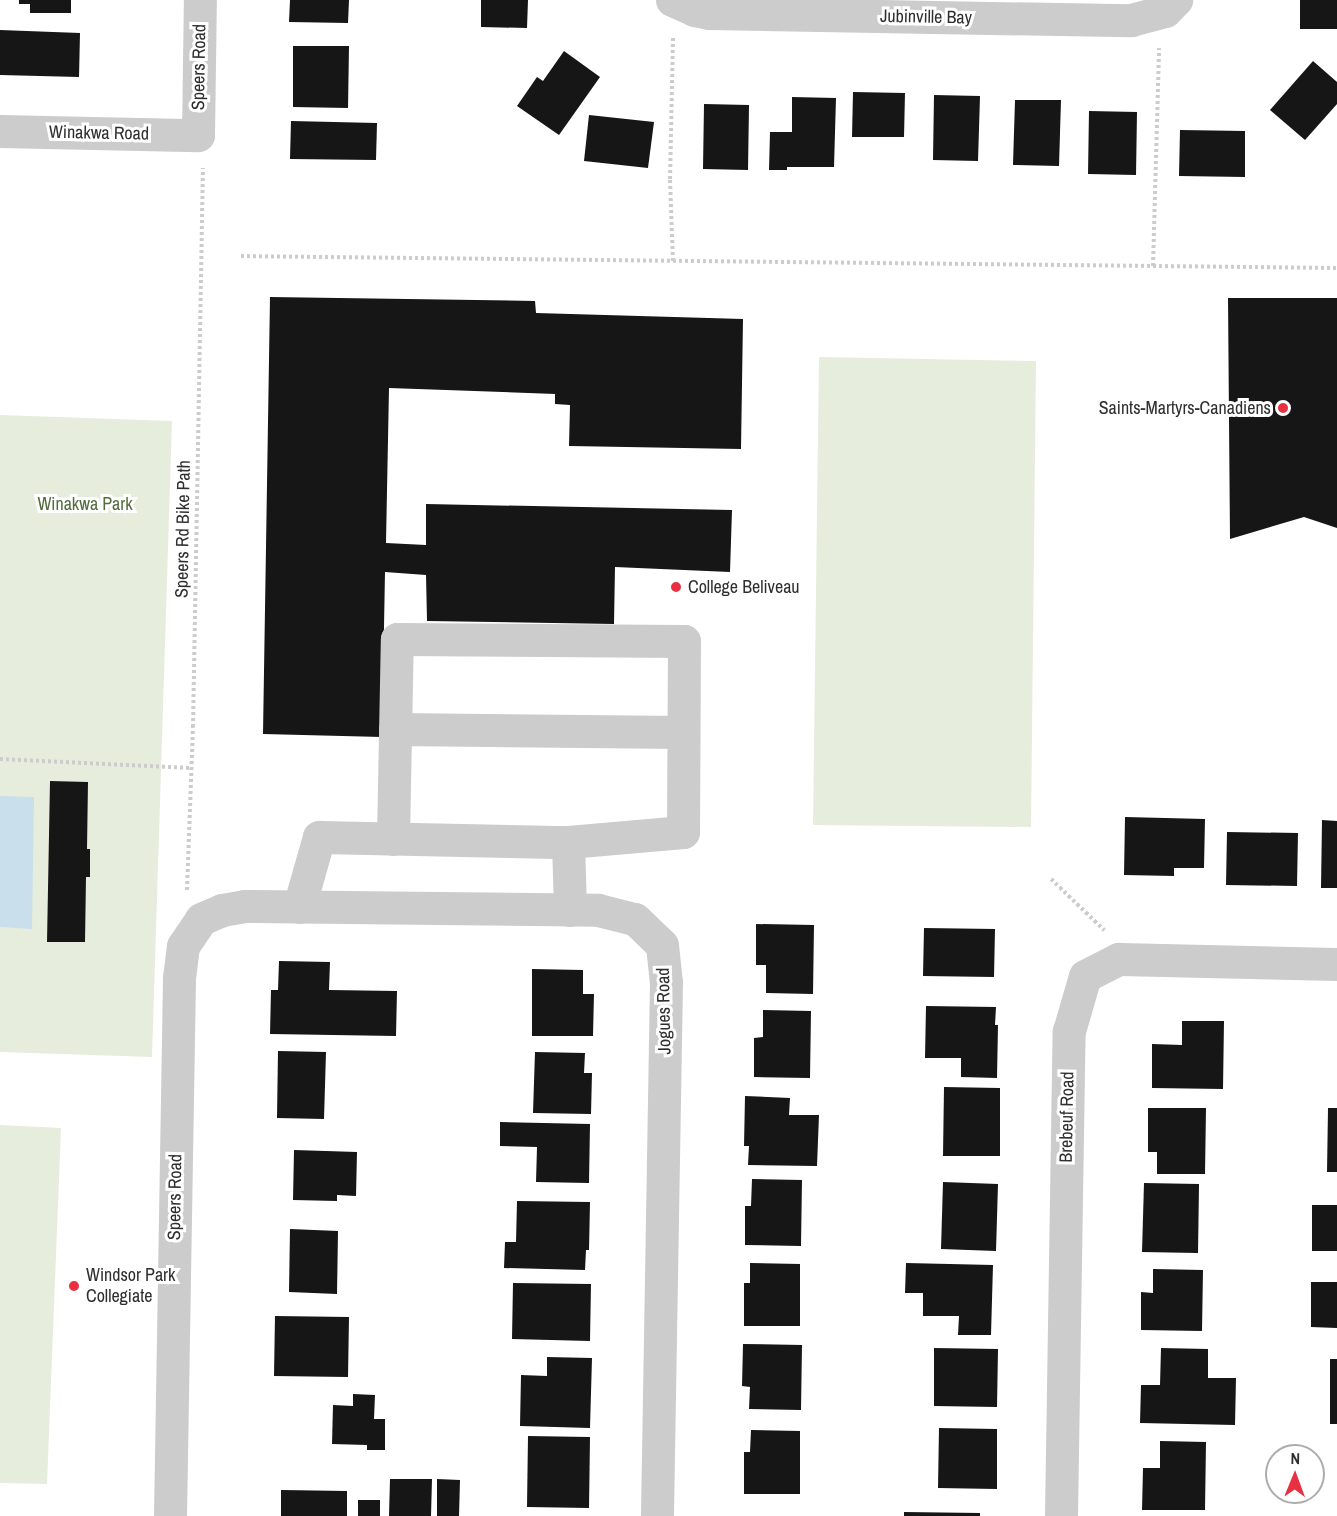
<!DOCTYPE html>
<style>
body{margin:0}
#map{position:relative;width:1337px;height:1516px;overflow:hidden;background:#fff;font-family:"Archivo Narrow",sans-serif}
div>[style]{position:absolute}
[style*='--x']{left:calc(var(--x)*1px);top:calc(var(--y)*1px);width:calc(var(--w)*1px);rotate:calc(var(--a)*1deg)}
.green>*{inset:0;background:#e6eddd}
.water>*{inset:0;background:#c9dfec}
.building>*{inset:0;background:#161616}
.path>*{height:4px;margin-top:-2px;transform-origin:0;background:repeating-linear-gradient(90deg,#ccc 0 3px,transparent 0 6px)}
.minor>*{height:33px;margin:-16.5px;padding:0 16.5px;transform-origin:16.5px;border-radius:16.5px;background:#ccc}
.dots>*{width:16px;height:16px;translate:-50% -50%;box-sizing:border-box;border:3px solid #fff;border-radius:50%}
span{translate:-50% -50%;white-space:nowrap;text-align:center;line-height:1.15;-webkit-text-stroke:6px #fff;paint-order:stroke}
.street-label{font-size:18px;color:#2f2f2f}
.poi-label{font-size:18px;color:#2f2f2f}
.right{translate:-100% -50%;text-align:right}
.left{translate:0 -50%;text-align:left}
.park-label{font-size:18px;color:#536c3c}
.north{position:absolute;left:1265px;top:1444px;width:60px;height:60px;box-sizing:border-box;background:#fff;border:2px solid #acacac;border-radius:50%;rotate:1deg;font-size:16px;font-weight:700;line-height:24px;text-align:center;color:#2f2f2f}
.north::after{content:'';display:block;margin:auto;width:21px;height:27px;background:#e73141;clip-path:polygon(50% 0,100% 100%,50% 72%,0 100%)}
</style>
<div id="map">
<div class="green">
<i style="clip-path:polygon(819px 357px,1036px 361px,1031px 827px,813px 825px)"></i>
<i style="clip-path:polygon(0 415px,172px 421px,152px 1057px,0 1052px)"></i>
<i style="clip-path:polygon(0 1125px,61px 1128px,47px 1484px,0 1483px)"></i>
</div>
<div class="water">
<i style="clip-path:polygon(0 796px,34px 797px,32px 929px,0 927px)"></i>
</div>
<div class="building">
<i style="clip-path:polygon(19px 0,71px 0,71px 13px,30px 13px,30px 4px,19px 4px)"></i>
<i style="clip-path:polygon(290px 0,349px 0,348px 23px,289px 22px)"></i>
<i style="clip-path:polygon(481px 0,528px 0,527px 28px,481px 27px)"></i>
<i style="clip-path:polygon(1300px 0,1337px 0,1337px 29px,1300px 29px)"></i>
<i style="clip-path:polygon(0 30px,80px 33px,79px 77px,0 75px)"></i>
<i style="clip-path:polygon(293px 46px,349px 46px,348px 108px,293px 107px)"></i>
<i style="clip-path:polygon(564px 51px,600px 77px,559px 135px,517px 106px,537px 77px,543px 81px)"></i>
<i style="clip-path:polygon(1313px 61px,1337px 82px,1337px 104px,1305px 140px,1270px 110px)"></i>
<i style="clip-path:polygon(853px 92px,905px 93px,904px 137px,852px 137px)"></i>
<i style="clip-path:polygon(934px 95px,980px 96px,978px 161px,933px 160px)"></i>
<i style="clip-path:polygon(792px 97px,836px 98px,834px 167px,787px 167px,787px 170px,769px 170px,770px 132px,792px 132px)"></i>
<i style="clip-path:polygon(1015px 100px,1061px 100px,1059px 166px,1013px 165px)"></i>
<i style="clip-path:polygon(704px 104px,749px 105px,748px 170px,703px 169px)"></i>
<i style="clip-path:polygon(1089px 111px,1137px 112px,1136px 175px,1088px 174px)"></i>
<i style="clip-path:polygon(589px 115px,654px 122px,648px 168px,584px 161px)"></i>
<i style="clip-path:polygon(291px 121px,377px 123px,376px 160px,290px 159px)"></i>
<i style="clip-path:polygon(1180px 130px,1245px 131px,1245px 177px,1179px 176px)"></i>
<i style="clip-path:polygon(270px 297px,535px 301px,536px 313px,743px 319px,741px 449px,569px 446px,570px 405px,555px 404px,555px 394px,389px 388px,386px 543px,426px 545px,426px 504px,732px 510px,730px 572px,615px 567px,614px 624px,427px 621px,426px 575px,385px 572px,382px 737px,263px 734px)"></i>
<i style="clip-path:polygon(1228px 298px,1337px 298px,1337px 528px,1304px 517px,1230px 539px)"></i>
<i style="clip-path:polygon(50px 781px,88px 782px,87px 849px,90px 849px,90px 877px,86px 877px,85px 942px,47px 942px)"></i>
<i style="clip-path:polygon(1125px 817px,1205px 819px,1204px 868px,1174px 868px,1174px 876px,1124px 875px)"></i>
<i style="clip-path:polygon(1322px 820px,1337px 821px,1337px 888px,1321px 888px)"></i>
<i style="clip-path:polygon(1227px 832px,1298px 833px,1297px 886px,1226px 885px)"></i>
<i style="clip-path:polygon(756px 924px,814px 925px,813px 994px,766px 993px,766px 965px,756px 965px)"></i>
<i style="clip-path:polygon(924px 928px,995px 929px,994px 977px,923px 976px)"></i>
<i style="clip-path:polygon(279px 961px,330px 962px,329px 990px,397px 991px,396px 1036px,270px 1034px,271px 990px,278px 990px)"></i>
<i style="clip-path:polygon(532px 969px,583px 970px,583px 994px,594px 994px,593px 1036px,532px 1036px)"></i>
<i style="clip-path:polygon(926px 1006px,996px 1007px,995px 1025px,998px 1025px,997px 1078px,961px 1077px,961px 1058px,925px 1058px)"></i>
<i style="clip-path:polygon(763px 1010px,811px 1011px,810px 1078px,754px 1077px,754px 1038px,763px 1037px)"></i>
<i style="clip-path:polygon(1182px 1021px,1224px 1021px,1223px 1089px,1152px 1088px,1152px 1044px,1182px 1045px)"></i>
<i style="clip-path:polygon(278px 1051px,326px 1052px,324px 1119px,277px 1118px)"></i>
<i style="clip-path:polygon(535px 1052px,585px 1053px,584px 1073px,592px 1073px,591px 1114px,533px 1113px)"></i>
<i style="clip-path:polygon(944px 1087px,1000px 1088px,1000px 1156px,943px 1156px)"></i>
<i style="clip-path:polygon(745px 1096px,790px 1098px,789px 1115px,819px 1115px,817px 1166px,748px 1165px,749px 1146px,744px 1146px)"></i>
<i style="clip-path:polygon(1148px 1108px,1206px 1108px,1205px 1174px,1157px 1174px,1157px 1152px,1148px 1152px)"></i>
<i style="clip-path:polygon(1328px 1108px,1337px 1108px,1337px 1172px,1327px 1172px)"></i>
<i style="clip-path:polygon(500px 1122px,590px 1124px,589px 1183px,536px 1182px,537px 1147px,500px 1146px)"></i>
<i style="clip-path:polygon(294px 1150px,357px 1152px,356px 1196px,337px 1195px,337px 1201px,293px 1200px)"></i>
<i style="clip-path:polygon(752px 1179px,802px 1180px,801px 1246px,745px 1245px,745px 1206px,751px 1206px)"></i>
<i style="clip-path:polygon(943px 1182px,998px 1184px,996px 1251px,941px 1249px)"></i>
<i style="clip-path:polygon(1144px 1183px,1199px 1184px,1198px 1253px,1142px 1252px)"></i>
<i style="clip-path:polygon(517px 1201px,590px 1202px,589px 1250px,586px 1250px,585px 1270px,504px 1268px,505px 1242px,516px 1242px)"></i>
<i style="clip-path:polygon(1312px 1205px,1337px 1205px,1337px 1251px,1312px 1251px)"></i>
<i style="clip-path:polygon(290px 1229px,338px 1231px,337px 1294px,289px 1292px)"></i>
<i style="clip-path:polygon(750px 1263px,800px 1264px,800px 1326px,744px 1326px,744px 1283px,750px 1283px)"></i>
<i style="clip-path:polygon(906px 1263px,993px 1265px,991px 1335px,958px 1335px,959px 1316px,923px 1316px,923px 1293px,905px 1293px)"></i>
<i style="clip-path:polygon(1153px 1269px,1203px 1270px,1202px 1331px,1141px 1330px,1141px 1292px,1153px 1293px)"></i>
<i style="clip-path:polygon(1311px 1282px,1337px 1282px,1337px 1328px,1311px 1327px)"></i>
<i style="clip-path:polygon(513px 1283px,591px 1284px,590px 1341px,512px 1339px)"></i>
<i style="clip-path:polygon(275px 1316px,349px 1317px,348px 1377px,274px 1376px)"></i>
<i style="clip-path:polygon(743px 1344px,802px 1345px,801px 1410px,749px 1409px,750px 1387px,742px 1386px)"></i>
<i style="clip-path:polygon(934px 1348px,998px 1349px,997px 1407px,934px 1406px)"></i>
<i style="clip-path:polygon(1161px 1348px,1208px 1349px,1208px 1378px,1236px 1378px,1235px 1425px,1140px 1423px,1141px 1385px,1160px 1385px)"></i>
<i style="clip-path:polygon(547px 1357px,592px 1358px,590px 1428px,520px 1426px,521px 1375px,547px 1376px)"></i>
<i style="clip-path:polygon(1330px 1359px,1337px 1359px,1337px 1424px,1330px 1424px)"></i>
<i style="clip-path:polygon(353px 1394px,375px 1395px,374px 1419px,385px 1419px,385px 1450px,367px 1450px,367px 1445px,332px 1444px,333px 1405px,353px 1406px)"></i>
<i style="clip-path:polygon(939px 1428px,997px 1429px,997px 1489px,938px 1488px)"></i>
<i style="clip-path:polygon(751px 1430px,800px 1431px,800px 1494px,744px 1494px,744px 1452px,750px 1452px)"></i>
<i style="clip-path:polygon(528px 1436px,590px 1437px,589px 1508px,527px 1507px)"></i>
<i style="clip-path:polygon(1160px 1441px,1206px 1442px,1205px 1510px,1142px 1510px,1143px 1468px,1160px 1468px)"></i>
<i style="clip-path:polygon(390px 1479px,432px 1479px,431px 1516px,389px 1516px)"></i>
<i style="clip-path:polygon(437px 1479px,460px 1480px,459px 1516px,437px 1516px)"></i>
<i style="clip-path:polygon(281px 1490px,347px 1491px,347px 1516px,281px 1516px)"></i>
<i style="clip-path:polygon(358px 1500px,380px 1500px,380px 1516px,358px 1516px)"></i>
<i style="clip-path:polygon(904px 1512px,980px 1513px,980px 1516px,904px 1516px)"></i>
</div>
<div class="path">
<i style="--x:673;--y:38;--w:142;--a:91.2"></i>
<i style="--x:670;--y:180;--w:83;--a:87.9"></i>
<i style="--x:241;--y:256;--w:1096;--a:0.63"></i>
<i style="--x:1153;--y:266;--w:218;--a:-88.4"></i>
<i style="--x:0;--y:759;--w:191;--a:2.7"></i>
<i style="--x:1051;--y:879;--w:74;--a:43.9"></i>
<i style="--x:187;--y:890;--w:163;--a:-87.9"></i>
<i style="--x:193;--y:727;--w:559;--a:-88.98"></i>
</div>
<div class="minor">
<i style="--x:672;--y:0;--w:24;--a:24"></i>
<i style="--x:694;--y:10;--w:15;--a:11"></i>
<i style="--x:709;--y:13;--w:422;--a:1"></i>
<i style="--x:1131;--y:20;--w:35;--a:-15"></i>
<i style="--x:1165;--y:11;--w:16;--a:-45"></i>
<i style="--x:0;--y:131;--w:198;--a:1.2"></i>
<i style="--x:198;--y:135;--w:135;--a:-89.2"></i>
<i style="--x:395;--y:729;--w:288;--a:0.6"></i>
<i style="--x:393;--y:839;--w:200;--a:-88.9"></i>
<i style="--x:397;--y:639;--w:287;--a:0.4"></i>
<i style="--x:684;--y:641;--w:191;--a:90.3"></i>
<i style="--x:683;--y:832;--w:115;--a:175"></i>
<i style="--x:299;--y:907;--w:73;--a:-74.1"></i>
<i style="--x:319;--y:837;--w:249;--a:1.2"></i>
<i style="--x:568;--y:842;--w:68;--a:88.3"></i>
<i style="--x:170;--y:1516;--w:538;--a:-89.04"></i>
<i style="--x:179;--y:978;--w:32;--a:-83"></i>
<i style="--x:183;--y:946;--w:32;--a:-56"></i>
<i style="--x:201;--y:919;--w:23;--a:-23"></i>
<i style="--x:222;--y:910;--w:22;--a:-10"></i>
<i style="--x:244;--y:906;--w:354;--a:0.6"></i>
<i style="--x:598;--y:910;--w:38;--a:14"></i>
<i style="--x:635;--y:919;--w:37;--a:44"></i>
<i style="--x:662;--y:945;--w:37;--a:84"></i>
<i style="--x:666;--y:982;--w:534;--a:90.97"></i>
<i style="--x:1061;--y:1516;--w:485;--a:-89.1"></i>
<i style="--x:1069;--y:1031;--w:57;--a:-73.8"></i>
<i style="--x:1085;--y:976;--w:38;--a:-27"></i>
<i style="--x:1119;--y:959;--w:218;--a:1.3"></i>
</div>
<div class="dots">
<i style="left:1283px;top:408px;background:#e73141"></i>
<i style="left:676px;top:587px;background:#e73141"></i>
<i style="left:74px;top:1286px;background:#e73141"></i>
</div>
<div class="street-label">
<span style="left:926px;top:17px;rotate:1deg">Jubinville Bay</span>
<span style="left:199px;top:67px;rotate:-89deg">Speers Road</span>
<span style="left:99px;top:133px;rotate:1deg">Winakwa Road</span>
<span style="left:183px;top:529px;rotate:-89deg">Speers Rd Bike Path</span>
<span style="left:664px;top:1011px;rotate:-91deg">Jogues Road</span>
<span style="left:1067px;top:1117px;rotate:-89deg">Brebeuf Road</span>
<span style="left:175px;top:1197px;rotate:-89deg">Speers Road</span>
</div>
<div class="poi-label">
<span class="right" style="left:1271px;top:408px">Saints-Martyrs-Canadiens</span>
<span class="left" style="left:688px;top:587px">College Beliveau</span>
<span class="left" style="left:86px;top:1286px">Windsor Park<br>Collegiate</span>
</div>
<div class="park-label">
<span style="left:85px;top:504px">Winakwa Park</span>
</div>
<div class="north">N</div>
</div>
